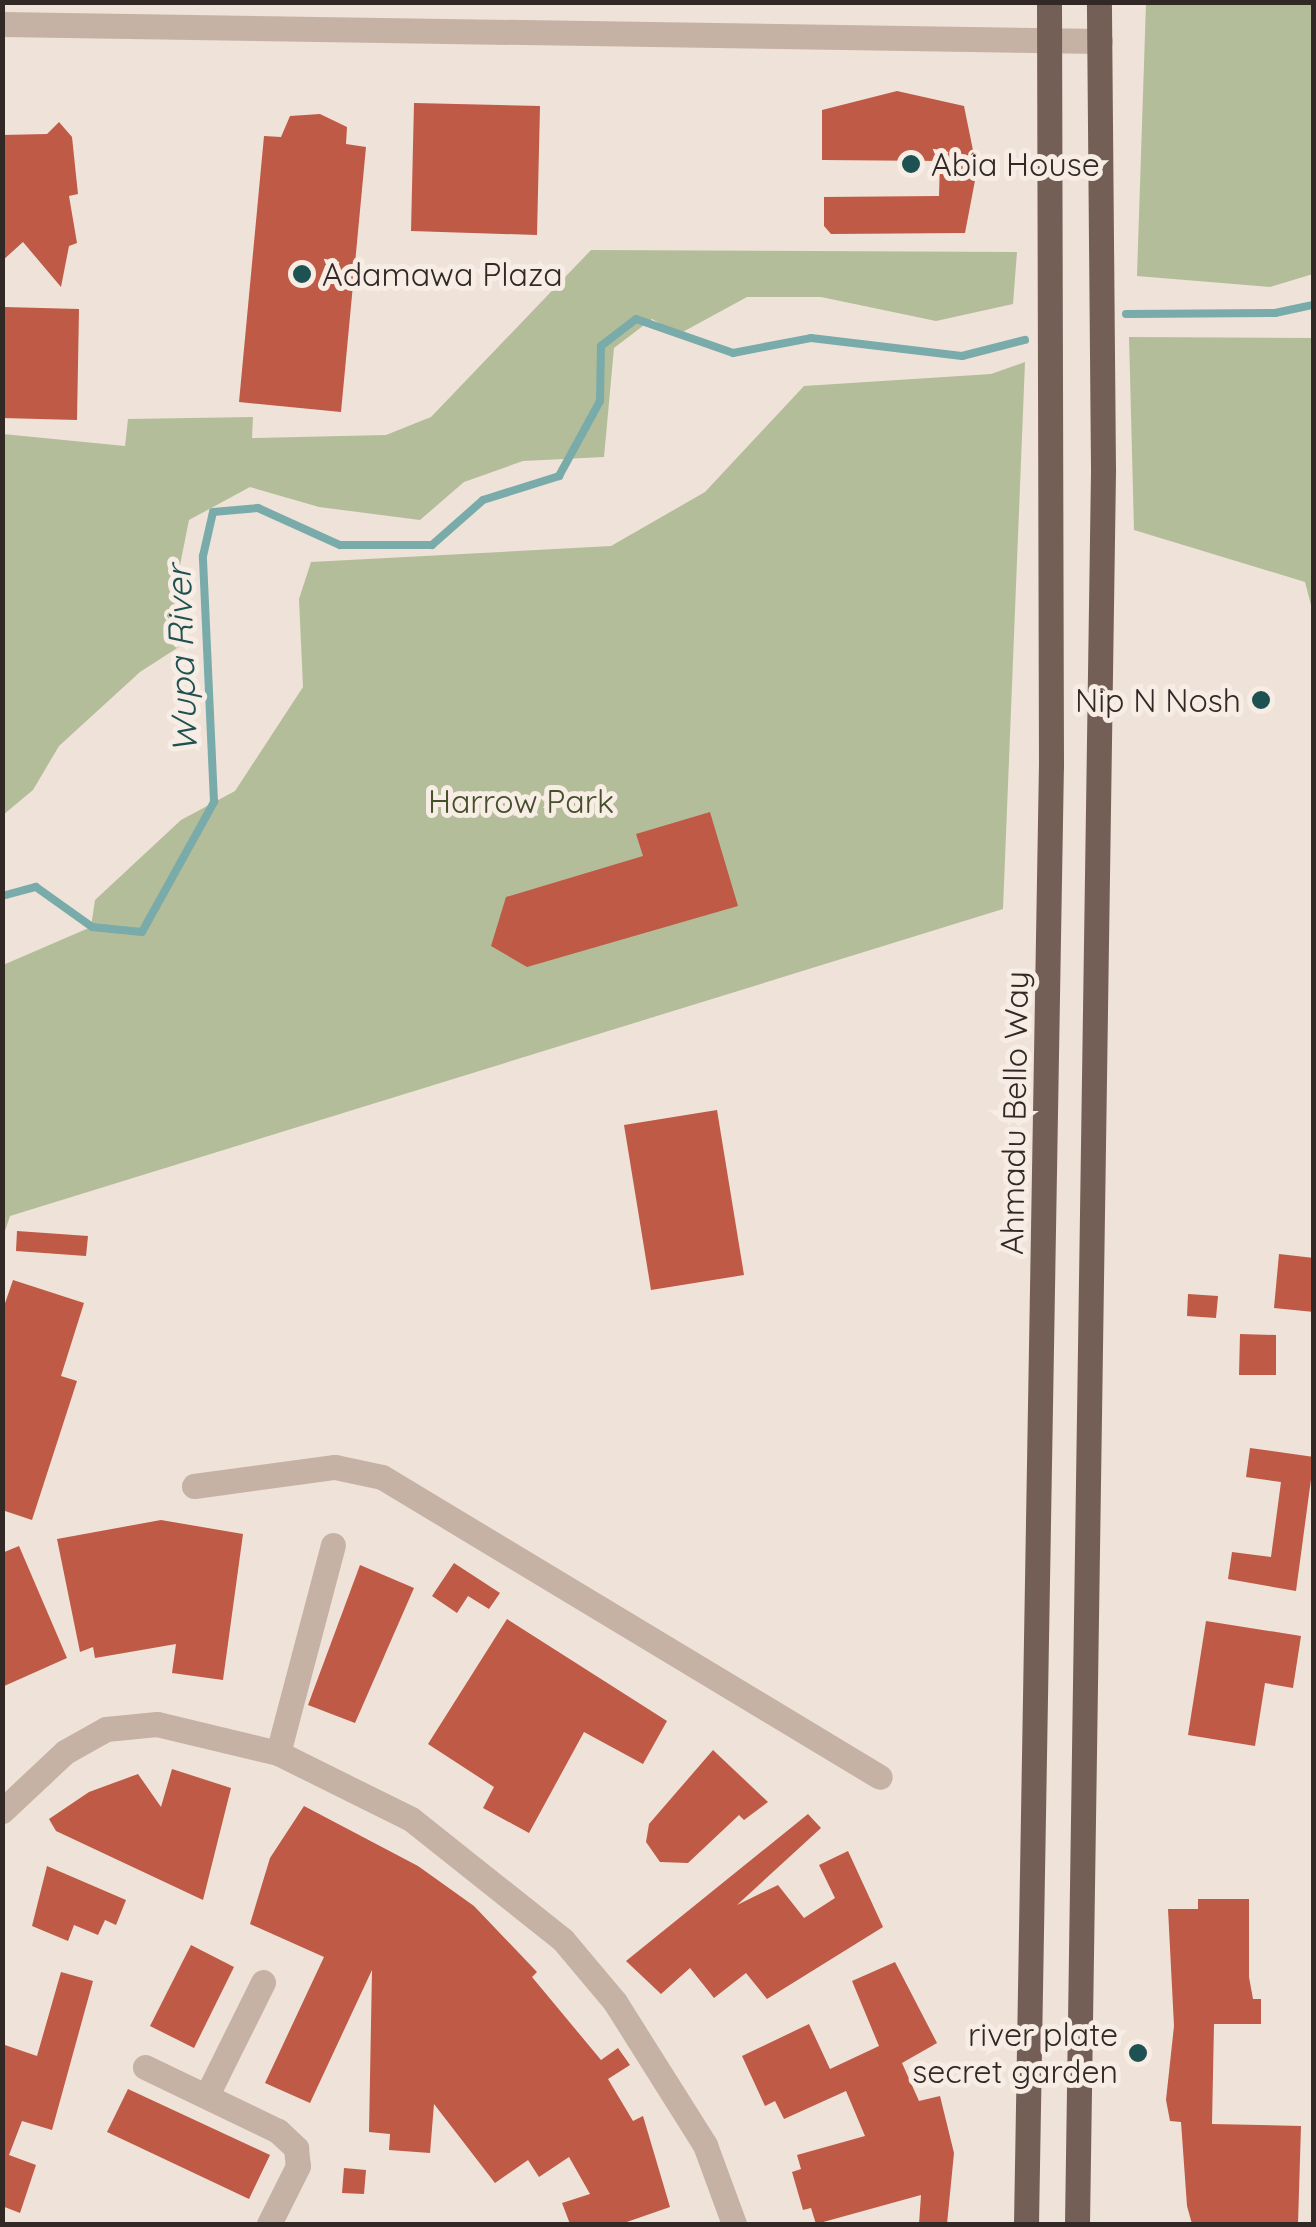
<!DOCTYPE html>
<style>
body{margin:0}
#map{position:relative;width:1316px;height:2227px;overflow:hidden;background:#efe2d8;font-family:Quicksand,sans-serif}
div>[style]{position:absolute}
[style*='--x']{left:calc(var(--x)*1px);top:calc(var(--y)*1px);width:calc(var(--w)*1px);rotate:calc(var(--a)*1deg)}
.green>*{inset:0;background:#b4bd99}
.stream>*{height:8px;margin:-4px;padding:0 4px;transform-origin:4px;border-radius:4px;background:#78aba9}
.building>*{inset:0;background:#bf5a46}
.minor>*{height:25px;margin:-12.5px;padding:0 12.5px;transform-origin:12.5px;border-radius:12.5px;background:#c6b1a5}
.major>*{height:25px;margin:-12.5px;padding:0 12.5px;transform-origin:12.5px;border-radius:12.5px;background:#745f57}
.dots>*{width:28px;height:28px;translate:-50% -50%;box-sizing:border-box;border:5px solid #f7ede4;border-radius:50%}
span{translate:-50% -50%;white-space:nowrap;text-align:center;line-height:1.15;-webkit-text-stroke:10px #f7ede4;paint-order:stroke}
.poi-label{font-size:32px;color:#322926}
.left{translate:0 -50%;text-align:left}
.right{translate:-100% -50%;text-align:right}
.park-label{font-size:32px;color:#454f2b}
.street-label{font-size:32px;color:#322926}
.water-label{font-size:35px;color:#1e5151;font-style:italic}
.frame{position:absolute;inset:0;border:5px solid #322926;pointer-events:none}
</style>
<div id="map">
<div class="green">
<i style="clip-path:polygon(1146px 3px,1313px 3px,1313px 274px,1270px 287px,1137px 276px)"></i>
<i style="clip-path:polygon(591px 250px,1017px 252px,1013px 304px,936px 321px,821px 297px,747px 297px,679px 334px,652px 319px,614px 348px,604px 457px,523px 461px,464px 482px,420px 520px,319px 507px,250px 487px,189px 520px,176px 585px,188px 641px,140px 672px,59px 746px,33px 790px,3px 815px,3px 434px,125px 446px,128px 419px,253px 417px,252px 438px,386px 435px,431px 417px)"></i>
<i style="clip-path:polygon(1129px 337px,1313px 338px,1313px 613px,1305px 582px,1134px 530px)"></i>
<i style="clip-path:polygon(1025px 362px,1003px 909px,10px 1216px,3px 1237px,3px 965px,91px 927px,95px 900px,181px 820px,235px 791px,303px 687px,299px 599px,311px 562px,611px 546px,705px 492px,804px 386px,991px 374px)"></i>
</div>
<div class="stream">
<i style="--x:1126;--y:314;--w:149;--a:-0.4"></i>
<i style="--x:1275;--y:313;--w:40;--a:-12"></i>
<i style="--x:2;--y:896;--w:35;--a:-15"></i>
<i style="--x:36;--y:887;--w:69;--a:35.5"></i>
<i style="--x:92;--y:927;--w:50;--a:5.7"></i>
<i style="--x:142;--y:932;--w:149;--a:-61"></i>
<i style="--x:214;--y:802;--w:246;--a:-92.6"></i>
<i style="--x:203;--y:556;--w:45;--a:-77.2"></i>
<i style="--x:213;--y:512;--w:45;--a:-5.1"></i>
<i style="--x:258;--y:508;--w:90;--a:24.3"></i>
<i style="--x:340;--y:545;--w:92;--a:0"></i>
<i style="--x:432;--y:545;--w:68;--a:-41.4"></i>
<i style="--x:483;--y:500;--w:80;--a:-17.5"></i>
<i style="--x:559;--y:476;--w:85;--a:-61.3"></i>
<i style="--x:600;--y:401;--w:55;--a:-89"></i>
<i style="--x:601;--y:346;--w:44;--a:-37.6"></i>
<i style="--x:636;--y:319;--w:103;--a:19.3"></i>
<i style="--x:733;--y:353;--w:79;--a:-10.9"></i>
<i style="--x:811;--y:338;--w:152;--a:6.8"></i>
<i style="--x:962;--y:356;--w:65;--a:-14.3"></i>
</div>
<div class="building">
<i style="clip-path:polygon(897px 91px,964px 106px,977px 170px,965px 233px,831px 234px,824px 226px,824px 197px,939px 196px,940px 161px,822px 160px,822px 110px)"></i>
<i style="clip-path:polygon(414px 103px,540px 106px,537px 235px,411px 231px)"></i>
<i style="clip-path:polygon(320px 114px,347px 127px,346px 144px,366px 147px,341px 412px,239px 402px,264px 136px,281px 137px,290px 116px)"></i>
<i style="clip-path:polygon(59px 122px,72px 137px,78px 194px,69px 196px,77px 243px,69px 246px,61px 287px,23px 242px,2px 261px,2px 135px,47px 134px)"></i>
<i style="clip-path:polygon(4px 307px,79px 309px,77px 420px,2px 418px)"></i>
<i style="clip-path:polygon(710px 812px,738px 906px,527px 967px,491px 946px,506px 897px,643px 856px,636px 834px)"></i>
<i style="clip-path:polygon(717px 1110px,744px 1275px,651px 1290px,624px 1125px)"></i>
<i style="clip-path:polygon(17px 1231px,88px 1236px,86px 1256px,16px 1251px)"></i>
<i style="clip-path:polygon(1279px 1254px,1314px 1258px,1314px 1312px,1274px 1308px)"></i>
<i style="clip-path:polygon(13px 1280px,84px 1303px,61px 1376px,77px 1381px,32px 1520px,2px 1510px,2px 1312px)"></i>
<i style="clip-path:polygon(1188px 1294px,1218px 1296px,1216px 1318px,1187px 1316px)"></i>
<i style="clip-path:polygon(1240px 1334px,1276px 1335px,1276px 1375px,1239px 1375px)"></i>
<i style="clip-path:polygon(1250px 1448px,1314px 1457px,1296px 1591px,1228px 1579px,1232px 1552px,1271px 1557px,1281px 1482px,1246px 1477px)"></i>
<i style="clip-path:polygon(161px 1520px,243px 1534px,223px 1680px,172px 1673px,176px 1644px,95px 1658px,93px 1647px,80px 1652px,57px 1539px)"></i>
<i style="clip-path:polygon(19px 1546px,67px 1658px,2px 1687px,2px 1553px)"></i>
<i style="clip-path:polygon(454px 1563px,500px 1593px,489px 1609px,468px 1596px,457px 1613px,432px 1596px)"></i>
<i style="clip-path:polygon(360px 1565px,414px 1588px,355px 1723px,308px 1705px)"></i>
<i style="clip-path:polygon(507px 1619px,667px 1721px,643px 1764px,584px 1732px,529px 1833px,483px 1808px,494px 1787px,428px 1744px)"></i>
<i style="clip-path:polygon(1206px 1621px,1301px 1636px,1293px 1688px,1265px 1683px,1255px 1746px,1188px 1735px)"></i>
<i style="clip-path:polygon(713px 1750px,768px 1802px,744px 1820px,739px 1815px,688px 1863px,660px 1862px,646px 1842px,649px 1824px)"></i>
<i style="clip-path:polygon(172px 1769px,231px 1788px,203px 1900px,56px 1831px,49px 1819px,89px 1792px,138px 1774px,161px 1807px)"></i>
<i style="clip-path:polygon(304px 1806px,418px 1866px,474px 1906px,537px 1972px,532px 1977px,601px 2060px,618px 2048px,630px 2065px,608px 2079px,633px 2121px,643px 2116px,670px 2207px,621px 2224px,570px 2224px,562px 2203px,590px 2194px,569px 2157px,539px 2177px,528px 2160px,495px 2183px,434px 2104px,430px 2153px,389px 2150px,390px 2134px,369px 2132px,372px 1970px,310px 2103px,265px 2083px,324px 1957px,250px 1924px,270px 1858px)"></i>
<i style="clip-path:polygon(808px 1814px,821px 1828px,737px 1905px,778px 1885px,804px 1918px,835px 1898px,819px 1865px,848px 1851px,883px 1927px,767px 1999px,746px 1973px,714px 1998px,690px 1968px,661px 1994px,626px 1961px)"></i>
<i style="clip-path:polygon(47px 1866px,126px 1900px,116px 1925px,105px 1920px,98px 1935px,74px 1925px,68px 1941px,32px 1926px)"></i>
<i style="clip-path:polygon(1198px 1899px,1249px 1899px,1249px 1977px,1253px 1999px,1261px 1999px,1261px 2024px,1214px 2024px,1212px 2124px,1301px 2126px,1298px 2224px,1192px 2224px,1187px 2206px,1181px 2122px,1170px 2121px,1166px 2100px,1174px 2026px,1168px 1909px,1198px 1909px)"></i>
<i style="clip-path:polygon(191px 1945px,234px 1967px,194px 2048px,150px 2026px)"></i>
<i style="clip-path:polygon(895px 1962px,937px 2043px,902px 2063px,919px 2101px,940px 2096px,954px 2153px,947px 2224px,919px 2224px,921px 2195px,816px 2224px,811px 2208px,803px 2210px,792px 2172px,801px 2169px,797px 2155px,865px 2136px,846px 2091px,784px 2119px,775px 2101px,765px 2106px,742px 2056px,809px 2024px,830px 2069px,879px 2046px,852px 1981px)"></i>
<i style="clip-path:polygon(61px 1972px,93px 1981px,52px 2130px,22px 2121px,9px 2155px,36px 2165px,20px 2213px,2px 2206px,2px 2044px,37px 2056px)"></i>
<i style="clip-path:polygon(128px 2089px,270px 2155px,249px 2199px,107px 2132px)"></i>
<i style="clip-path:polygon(344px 2168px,366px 2170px,364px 2194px,342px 2193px)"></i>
</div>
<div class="minor">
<i style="--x:2;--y:24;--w:1098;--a:0.89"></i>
<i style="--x:194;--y:1486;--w:142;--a:-7.7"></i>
<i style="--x:335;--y:1467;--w:48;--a:12"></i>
<i style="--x:382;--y:1477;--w:581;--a:31.07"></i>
<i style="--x:278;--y:1753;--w:215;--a:-75.2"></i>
<i style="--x:2;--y:1811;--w:86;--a:-43.1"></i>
<i style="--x:65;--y:1752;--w:47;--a:-29.3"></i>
<i style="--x:106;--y:1729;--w:51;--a:-5.6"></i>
<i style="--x:157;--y:1724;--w:124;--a:13.5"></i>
<i style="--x:278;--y:1753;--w:148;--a:26.4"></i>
<i style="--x:411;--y:1819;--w:194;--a:38.5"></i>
<i style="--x:563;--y:1940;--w:81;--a:50"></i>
<i style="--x:615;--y:2002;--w:169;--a:57.8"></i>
<i style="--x:705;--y:2145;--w:84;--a:69.8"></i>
<i style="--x:145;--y:2067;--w:148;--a:25.7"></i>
<i style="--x:278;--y:2131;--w:25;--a:43"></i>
<i style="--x:296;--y:2148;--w:18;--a:84"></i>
<i style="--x:298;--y:2166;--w:65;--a:116.6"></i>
<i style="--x:207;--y:2095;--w:126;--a:-63.6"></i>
</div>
<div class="major">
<i style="--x:1026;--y:2224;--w:1458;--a:-89.02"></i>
<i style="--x:1051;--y:766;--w:764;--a:-90.15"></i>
<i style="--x:1077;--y:2224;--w:1755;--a:-89.15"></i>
<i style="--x:1103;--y:469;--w:467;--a:-90.5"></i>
</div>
<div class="dots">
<i style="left:911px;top:164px;background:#1e5151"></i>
<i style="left:302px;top:274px;background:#1e5151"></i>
<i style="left:1261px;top:700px;background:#1e5151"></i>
<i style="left:1138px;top:2053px;background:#1e5151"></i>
</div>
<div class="poi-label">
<span class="left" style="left:931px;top:164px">Abia House</span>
<span class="left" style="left:322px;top:274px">Adamawa Plaza</span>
<span class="right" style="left:1241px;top:700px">Nip N Nosh</span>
<span class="right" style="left:1118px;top:2053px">river plate<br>secret garden</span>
</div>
<div class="park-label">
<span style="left:521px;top:801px">Harrow Park</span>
</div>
<div class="street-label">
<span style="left:1014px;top:1113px;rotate:-89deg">Ahmadu Bello Way</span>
</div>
<div class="water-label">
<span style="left:181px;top:659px;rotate:-92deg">Wupa River</span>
</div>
<div class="frame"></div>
</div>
